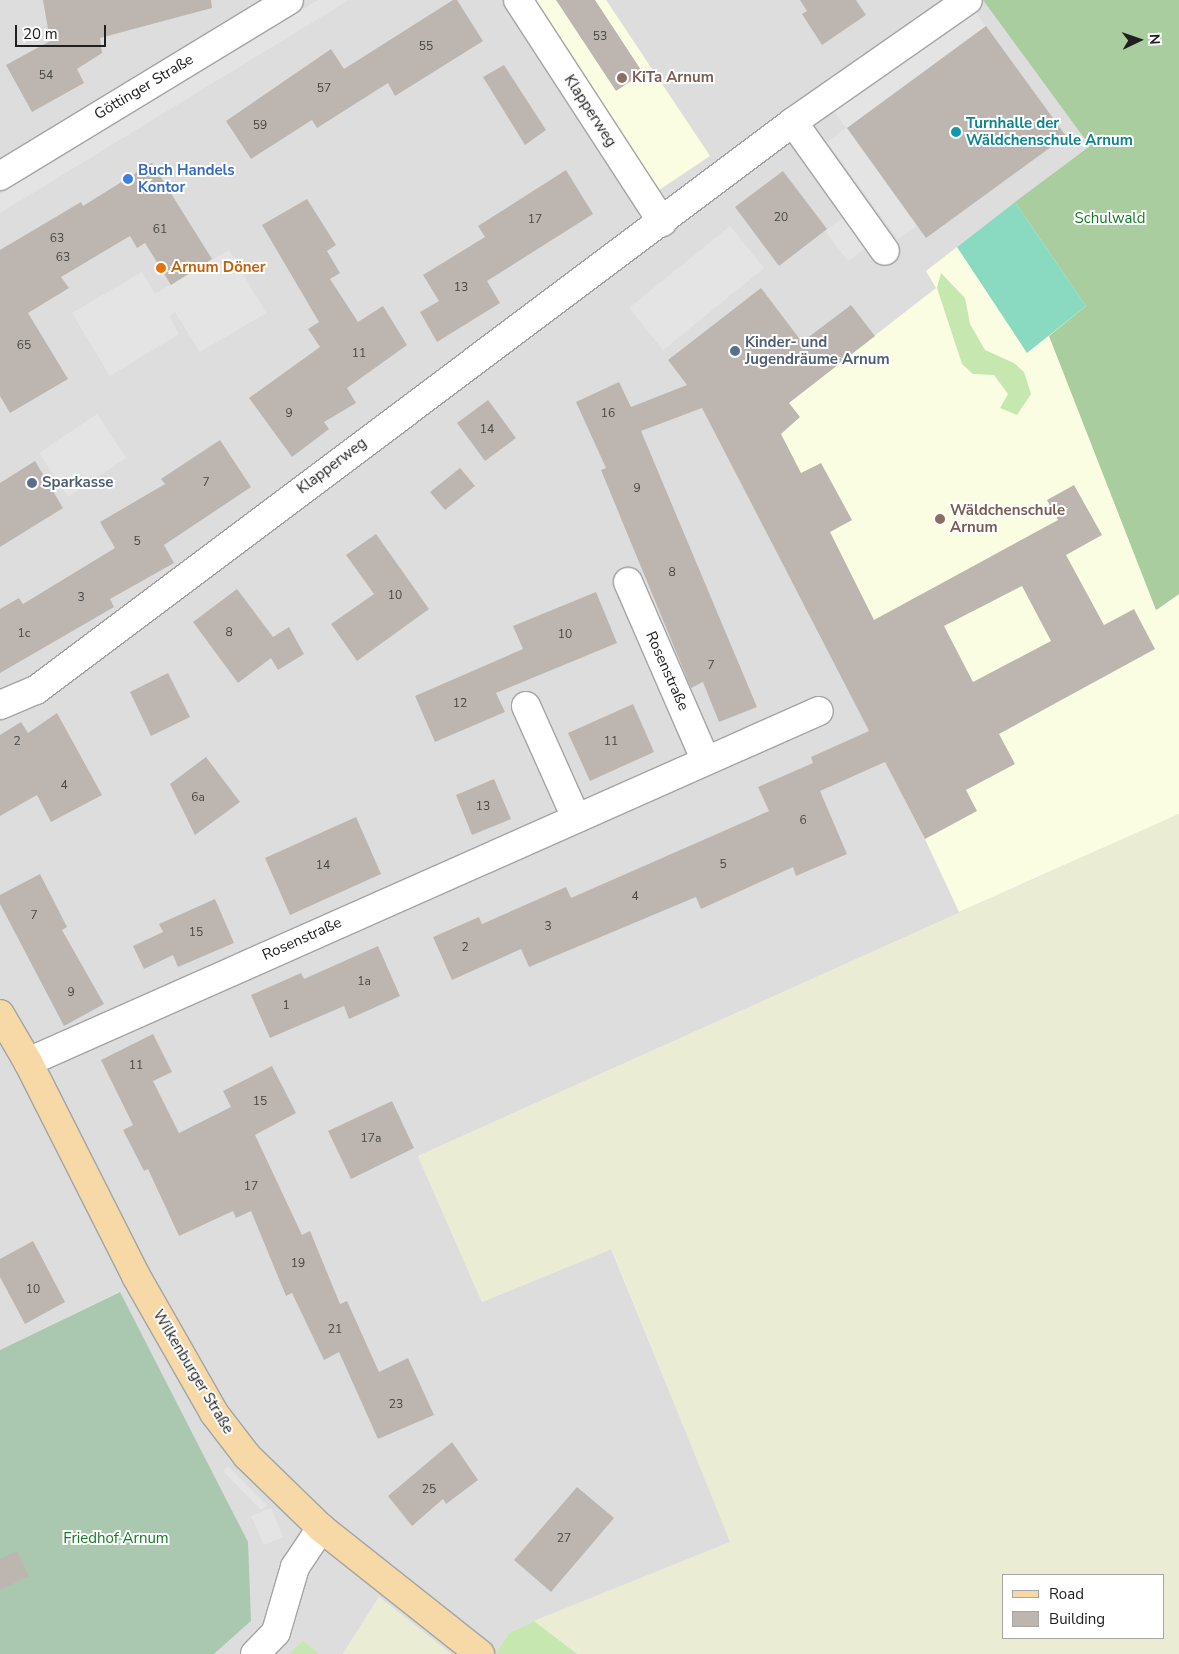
<!DOCTYPE html>
<meta charset="utf-8">
<style>
body{margin:0}
#map{position:relative;width:1179px;height:1654px;overflow:hidden;background:#f0eee7;font-family:"Nunito Sans",sans-serif}
div>[style]{position:absolute}
[style*='--x']{left:calc(var(--x)*1px);top:calc(var(--y)*1px);width:calc(var(--w)*1px);rotate:calc(var(--a)*1deg)}
.residential>*{inset:0;background:#dedddd}
.education>*{inset:0;background:#fbfde3}
.farmland>*{inset:0;background:#eaedd4}
.grass>*{inset:0;background:#c7e7b1}
.forest>*{inset:0;background:#a9cd9e}
.cemetery>*{inset:0;background:#aac7b0}
.pitch>*{inset:0;background:#8adac1}
.parking>*{inset:0;background:#e4e4e4}
.building>*{inset:0;background:#bdb6b0}
.roads{filter:drop-shadow(1px 0 #a4a4a4) drop-shadow(-1px 0 #a4a4a4) drop-shadow(0 1px #a4a4a4) drop-shadow(0 -1px #a4a4a4)}
.minor>*{height:28px;margin:-14px;padding:0 14px;transform-origin:14px;border-radius:14px;background:#fff}
.major>*{height:28px;margin:-14px;padding:0 14px;transform-origin:14px;border-radius:14px;background:#f6d9a6}
.dots>*{width:14px;height:14px;translate:-50% -50%;box-sizing:border-box;border:2px solid #fff;border-radius:50%}
span{translate:-50% -50%;white-space:nowrap;text-align:center;line-height:1.15;-webkit-text-stroke:4px #fff;paint-order:stroke}
.number-label{font-size:12px;color:#474644}
.number-label span{-webkit-text-stroke-width:0}
.education-label{font-size:15px;color:#785e54;font-weight:700}
.left{translate:0 -50%;text-align:left}
.street-label{font-size:15px;color:#202020}
.culture-label{font-size:15px;color:#0d838f;font-weight:700}
.shop-label{font-size:15px;color:#366cbe;font-weight:700}
.park-label{font-size:15px;color:#137923}
.food-label{font-size:15px;color:#c56008;font-weight:700}
.service-label{font-size:15px;color:#4e5e75;font-weight:700}
.legend{position:absolute;left:1002px;top:1574px;width:162px;height:65px;box-sizing:border-box;background:#fff;border:1px solid #a6a6a6;margin:0;padding:6px 9px;list-style:none;font-size:15px;color:#202020}
.legend li{display:flex;align-items:center;gap:10px;height:25px}
.legend b{width:25px;border:1px solid #a6a6a6}
.north{position:absolute;left:1114px;top:15px;width:50px;height:50px;-webkit-text-stroke:4px #fff;paint-order:stroke;rotate:87deg;font-size:14px;font-weight:700;line-height:20px;text-align:center;color:#202020}
.north::after{content:'';display:block;margin:auto;width:18px;height:22px;background:#202020;clip-path:polygon(50% 0,100% 100%,50% 72%,0 100%)}
.scale{position:absolute;left:15px;top:25px;width:91px;height:22px;box-sizing:border-box;border:2px solid #202020;border-top:0;padding-left:6px;font-size:15px;line-height:18px;white-space:nowrap;color:#202020;-webkit-text-stroke:4px #fff;paint-order:stroke}
</style>
<div id="map">
<div class="residential">
<i style="clip-path:polygon(0 0,1179px 0,1179px 814px,418px 1156px,482px 1302px,611px 1249px,731px 1542px,534px 1621px,509px 1633px,495px 1654px,451px 1654px,379px 1597px,343px 1654px,319px 1654px,303px 1640px,289px 1654px,214px 1654px,251px 1621px,119px 1292px,0 1350px)"></i>
</div>
<div class="education">
<i style="clip-path:polygon(533px 0,606px 0,710px 156px,659px 190px)"></i>
<i style="clip-path:polygon(1015px 202px,1086px 306px,1157px 610px,1179px 594px,1179px 814px,959px 912px,925px 839px,721px 444px,774px 414px,936px 288px,926px 271px)"></i>
</div>
<div class="farmland">
<i style="clip-path:polygon(evenodd,1179px 814px,1179px 1654px,577px 1654px,534px 1621px,730px 1542px,612px 1249px,482px 1302px,418px 1156px,1179px 814px,1003px 1575px,1163px 1575px,1163px 1638px,1003px 1638px,1003px 1575px)"></i>
<i style="clip-path:polygon(379px 1597px,451px 1654px,343px 1654px)"></i>
</div>
<div class="grass">
<i style="clip-path:polygon(941px 273px,965px 298px,970px 324px,985px 350px,1014px 363px,1024px 372px,1031px 394px,1017px 415px,1000px 408px,1008px 394px,994px 375px,973px 374px,962px 364px,937px 288px)"></i>
<i style="clip-path:polygon(534px 1621px,577px 1654px,495px 1654px,509px 1633px)"></i>
<i style="clip-path:polygon(303px 1640px,319px 1654px,289px 1654px)"></i>
</div>
<div class="forest">
<i style="clip-path:polygon(983px 0,1179px 0,1179px 594px,1156px 610px,1049px 336px,1086px 306px,1015px 202px,1090px 146px)"></i>
</div>
<div class="cemetery">
<i style="clip-path:polygon(120px 1292px,248px 1542px,251px 1621px,214px 1654px,0 1654px,0 1350px)"></i>
</div>
<div class="pitch">
<i style="clip-path:polygon(1015px 202px,1086px 306px,1027px 353px,957px 247px)"></i>
</div>
<div class="parking">
<i style="clip-path:polygon(318px 0,349px 0,0 213px,0 194px)"></i>
<i style="clip-path:polygon(971px 6px,986px 26px,847px 128px,917px 226px,898px 239px,827px 142px,846px 128px,832px 108px)"></i>
<i style="clip-path:polygon(847px 215px,870px 245px,848px 261px,825px 231px)"></i>
<i style="clip-path:polygon(730px 226px,764px 268px,663px 350px,629px 308px)"></i>
<i style="clip-path:polygon(229px 250px,266px 313px,200px 352px,175px 312px,169px 316px,179px 334px,110px 376px,72px 313px,142px 272px,155px 294px)"></i>
<i style="clip-path:polygon(97px 414px,126px 458px,68px 497px,39px 453px)"></i>
<i style="clip-path:polygon(228px 1466px,267px 1505px,261px 1510px,223px 1471px)"></i>
<i style="clip-path:polygon(271px 1508px,283px 1537px,264px 1545px,251px 1516px)"></i>
</div>
<div class="building">
<i style="clip-path:polygon(43px 0,211px 0,212px 8px,100px 38px,102px 53px,77px 69px,84px 83px,32px 112px,6px 65px,50px 41px)"></i>
<i style="clip-path:polygon(453px 0,457px 0,483px 41px,395px 96px,388px 83px,317px 128px,312px 120px,251px 159px,226px 121px,331px 49px,344px 69px)"></i>
<i style="clip-path:polygon(556px 0,595px 0,643px 73px,616px 91px)"></i>
<i style="clip-path:polygon(800px 0,856px 0,866px 15px,822px 45px,802px 14px,807px 11px)"></i>
<i style="clip-path:polygon(986px 26px,1066px 136px,926px 238px,847px 128px)"></i>
<i style="clip-path:polygon(504px 65px,546px 130px,525px 145px,483px 77px)"></i>
<i style="clip-path:polygon(152px 163px,212px 259px,171px 285px,145px 243px,137px 248px,130px 236px,61px 277px,69px 288px,28px 313px,68px 379px,10px 413px,0 396px,0 250px,81px 202px,83px 206px)"></i>
<i style="clip-path:polygon(566px 170px,593px 214px,487px 281px,500px 303px,437px 342px,420px 312px,439px 301px,423px 275px,485px 237px,478px 226px)"></i>
<i style="clip-path:polygon(783px 171px,827px 229px,779px 266px,735px 207px)"></i>
<i style="clip-path:polygon(307px 199px,336px 245px,327px 251px,340px 273px,330px 279px,358px 322px,383px 306px,407px 345px,347px 388px,356px 403px,324px 422px,329px 429px,292px 457px,249px 398px,320px 347px,308px 329px,319px 322px,262px 225px)"></i>
<i style="clip-path:polygon(evenodd,761px 288px,802px 342px,851px 305px,875px 336px,789px 403px,800px 417px,781px 434px,801px 473px,821px 463px,852px 520px,830px 532px,874px 620px,1058px 520px,1047px 500px,1074px 485px,1102px 535px,1066px 555px,1104px 625px,1134px 609px,1155px 649px,999px 734px,1015px 764px,966px 790px,977px 811px,925px 839px,885px 762px,820px 791px,847px 854px,796px 876px,793px 867px,701px 909px,696px 897px,529px 967px,521px 949px,452px 980px,433px 937px,479px 917px,482px 924px,566px 887px,571px 898px,769px 811px,758px 787px,813px 763px,811px 757px,869px 731px,702px 408px,641px 431px,757px 707px,719px 722px,703px 682px,691px 688px,601px 470px,606px 468px,576px 402px,619px 382px,631px 407px,687px 385px,668px 360px,761px 288px,1022px 586px,1051px 641px,973px 682px,944px 626px,1022px 586px)"></i>
<i style="clip-path:polygon(488px 400px,516px 438px,485px 461px,457px 423px)"></i>
<i style="clip-path:polygon(220px 440px,251px 487px,164px 545px,174px 563px,110px 599px,114px 607px,0 673px,0 609px,19px 598px,23px 604px,115px 548px,100px 522px,165px 484px,161px 479px)"></i>
<i style="clip-path:polygon(35px 461px,63px 508px,0 547px,0 483px)"></i>
<i style="clip-path:polygon(460px 468px,475px 486px,445px 510px,430px 492px)"></i>
<i style="clip-path:polygon(376px 534px,429px 609px,357px 661px,331px 624px,374px 594px,346px 555px)"></i>
<i style="clip-path:polygon(237px 589px,273px 637px,289px 627px,304px 654px,278px 670px,271px 658px,238px 683px,193px 622px)"></i>
<i style="clip-path:polygon(596px 592px,617px 643px,496px 693px,505px 712px,435px 742px,415px 696px,523px 649px,513px 626px)"></i>
<i style="clip-path:polygon(168px 673px,190px 717px,151px 736px,130px 692px)"></i>
<i style="clip-path:polygon(633px 704px,654px 752px,590px 781px,568px 733px)"></i>
<i style="clip-path:polygon(57px 713px,102px 795px,51px 822px,37px 795px,0 816px,0 735px,21px 722px,28px 733px)"></i>
<i style="clip-path:polygon(206px 757px,240px 802px,195px 835px,170px 784px)"></i>
<i style="clip-path:polygon(494px 779px,511px 819px,472px 835px,456px 795px)"></i>
<i style="clip-path:polygon(356px 817px,381px 874px,290px 915px,265px 858px)"></i>
<i style="clip-path:polygon(40px 874px,67px 927px,62px 930px,104px 1004px,64px 1026px,0 904px,0 895px)"></i>
<i style="clip-path:polygon(215px 899px,234px 943px,178px 967px,173px 955px,144px 969px,133px 946px,163px 932px,159px 924px)"></i>
<i style="clip-path:polygon(378px 946px,400px 996px,349px 1019px,344px 1006px,270px 1038px,251px 995px,301px 973px,304px 979px)"></i>
<i style="clip-path:polygon(153px 1034px,172px 1072px,153px 1081px,179px 1133px,231px 1107px,223px 1091px,272px 1066px,296px 1113px,255px 1135px,302px 1235px,310px 1231px,340px 1304px,347px 1301px,379px 1372px,408px 1358px,434px 1415px,378px 1439px,339px 1352px,324px 1360px,292px 1293px,286px 1296px,251px 1211px,236px 1218px,233px 1211px,179px 1236px,148px 1169px,144px 1171px,123px 1130px,133px 1125px,101px 1060px)"></i>
<i style="clip-path:polygon(392px 1101px,414px 1148px,351px 1179px,328px 1131px)"></i>
<i style="clip-path:polygon(33px 1241px,65px 1302px,25px 1324px,0 1277px,0 1259px)"></i>
<i style="clip-path:polygon(452px 1442px,478px 1480px,446px 1504px,443px 1499px,412px 1526px,388px 1496px)"></i>
<i style="clip-path:polygon(577px 1487px,614px 1518px,551px 1592px,514px 1560px)"></i>
<i style="clip-path:polygon(17px 1551px,29px 1576px,0 1590px,0 1559px)"></i>
</div>
<div class="roads">
<div class="minor">
<i style="--x:518;--y:0;--w:265;--a:57"></i>
<i style="--x:793;--y:122;--w:158;--a:54.5"></i>
<i style="--x:0;--y:176;--w:338;--a:-31.3"></i>
<i style="--x:628;--y:582;--w:195;--a:66.5"></i>
<i style="--x:0;--y:705;--w:39;--a:-23"></i>
<i style="--x:36;--y:690;--w:946;--a:-36.88"></i>
<i style="--x:793;--y:122;--w:213;--a:-34.9"></i>
<i style="--x:526;--y:706;--w:123;--a:65.9"></i>
<i style="--x:28;--y:1062;--w:865;--a:-23.93"></i>
<i style="--x:255;--y:1654;--w:30;--a:-46"></i>
<i style="--x:276;--y:1632;--w:68;--a:-73.7"></i>
<i style="--x:295;--y:1567;--w:47;--a:-56.3"></i>
</div>
<div class="major">
<i style="--x:0;--y:1014;--w:56;--a:59.7"></i>
<i style="--x:28;--y:1062;--w:240;--a:63.2"></i>
<i style="--x:136;--y:1276;--w:158;--a:60.3"></i>
<i style="--x:214;--y:1413;--w:54;--a:52.5"></i>
<i style="--x:247;--y:1456;--w:103;--a:44.2"></i>
<i style="--x:321;--y:1528;--w:203;--a:38.4"></i>
</div>
</div>
<div class="dots">
<i style="left:622px;top:78px;background:#8d6e63"></i>
<i style="left:956px;top:132px;background:#0f9aa8"></i>
<i style="left:128px;top:179px;background:#3f7fe0"></i>
<i style="left:161px;top:268px;background:#e8710a"></i>
<i style="left:735px;top:351px;background:#5c6f8a"></i>
<i style="left:32px;top:483px;background:#5c6f8a"></i>
<i style="left:940px;top:519px;background:#8d6e63"></i>
</div>
<div class="number-label">
<span style="left:600px;top:37px">53</span>
<span style="left:426px;top:47px">55</span>
<span style="left:46px;top:76px">54</span>
<span style="left:324px;top:89px">57</span>
<span style="left:260px;top:126px">59</span>
<span style="left:781px;top:218px">20</span>
<span style="left:535px;top:220px">17</span>
<span style="left:160px;top:230px">61</span>
<span style="left:57px;top:239px">63</span>
<span style="left:63px;top:258px">63</span>
<span style="left:461px;top:288px">13</span>
<span style="left:24px;top:346px">65</span>
<span style="left:359px;top:354px">11</span>
<span style="left:289px;top:414px">9</span>
<span style="left:608px;top:414px">16</span>
<span style="left:487px;top:430px">14</span>
<span style="left:206px;top:483px">7</span>
<span style="left:637px;top:489px">9</span>
<span style="left:137px;top:542px">5</span>
<span style="left:672px;top:573px">8</span>
<span style="left:395px;top:596px">10</span>
<span style="left:81px;top:598px">3</span>
<span style="left:229px;top:633px">8</span>
<span style="left:24px;top:634px">1c</span>
<span style="left:565px;top:635px">10</span>
<span style="left:711px;top:666px">7</span>
<span style="left:460px;top:704px">12</span>
<span style="left:17px;top:742px">2</span>
<span style="left:611px;top:742px">11</span>
<span style="left:64px;top:786px">4</span>
<span style="left:198px;top:798px">6a</span>
<span style="left:483px;top:807px">13</span>
<span style="left:803px;top:821px">6</span>
<span style="left:723px;top:865px">5</span>
<span style="left:323px;top:866px">14</span>
<span style="left:635px;top:897px">4</span>
<span style="left:34px;top:916px">7</span>
<span style="left:548px;top:927px">3</span>
<span style="left:196px;top:933px">15</span>
<span style="left:465px;top:948px">2</span>
<span style="left:364px;top:982px">1a</span>
<span style="left:71px;top:993px">9</span>
<span style="left:286px;top:1006px">1</span>
<span style="left:136px;top:1066px">11</span>
<span style="left:260px;top:1102px">15</span>
<span style="left:371px;top:1139px">17a</span>
<span style="left:251px;top:1187px">17</span>
<span style="left:298px;top:1264px">19</span>
<span style="left:33px;top:1290px">10</span>
<span style="left:335px;top:1330px">21</span>
<span style="left:396px;top:1405px">23</span>
<span style="left:429px;top:1490px">25</span>
<span style="left:564px;top:1539px">27</span>
</div>
<div class="education-label">
<span class="left" style="left:632px;top:78px">KiTa Arnum</span>
<span class="left" style="left:950px;top:519px">Wäldchenschule<br>Arnum</span>
</div>
<div class="street-label">
<span style="left:144px;top:87px;rotate:-31deg">Göttinger Straße</span>
<span style="left:590px;top:111px;rotate:57deg">Klapperweg</span>
<span style="left:332px;top:466px;rotate:-37deg">Klapperweg</span>
<span style="left:667px;top:671px;rotate:66deg">Rosenstraße</span>
<span style="left:302px;top:939px;rotate:-24deg">Rosenstraße</span>
<span style="left:193px;top:1372px;rotate:59deg">Wilkenburger Straße</span>
</div>
<div class="culture-label">
<span class="left" style="left:966px;top:132px">Turnhalle der<br>Wäldchenschule Arnum</span>
</div>
<div class="shop-label">
<span class="left" style="left:138px;top:179px">Buch Handels<br>Kontor</span>
</div>
<div class="park-label">
<span style="left:1110px;top:219px">Schulwald</span>
<span style="left:116px;top:1539px">Friedhof Arnum</span>
</div>
<div class="food-label">
<span class="left" style="left:171px;top:268px">Arnum Döner</span>
</div>
<div class="service-label">
<span class="left" style="left:745px;top:351px">Kinder- und<br>Jugendräume Arnum</span>
<span class="left" style="left:42px;top:483px">Sparkasse</span>
</div>
<ul class="legend">
<li><b style="height:6px;background:#f6d9a6"></b>Road</li>
<li><b style="height:14px;background:#bdb6b0"></b>Building</li>
</ul>
<div class="north">N</div>
<div class="scale">20 m</div>
</div>
